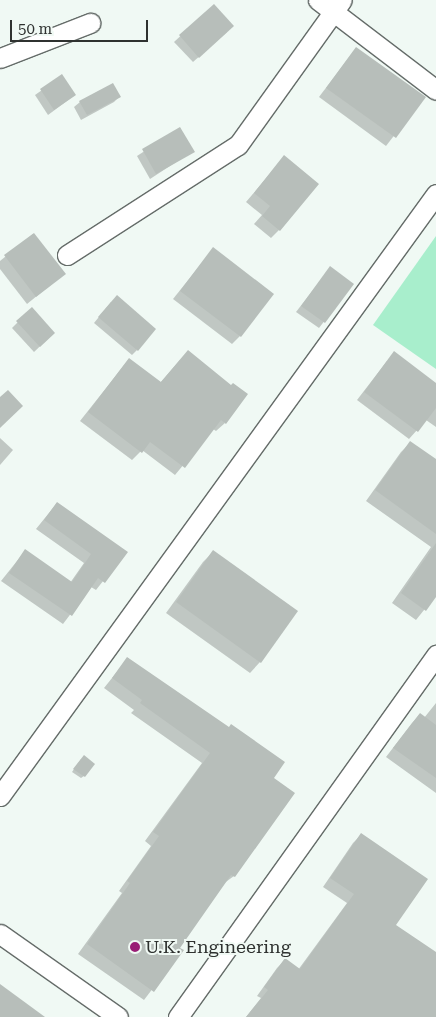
<!DOCTYPE html>
<style>
body{margin:0}
#map{position:relative;width:436px;height:1017px;overflow:hidden;background:#f0f9f4;font-family:"Roboto Serif",serif}
div>[style]{position:absolute}
[style*='--x']{left:calc(var(--x)*1px);top:calc(var(--y)*1px);width:calc(var(--w)*1px);rotate:calc(var(--a)*1deg)}
.green>*{inset:0;background:#a8eecc}
.shadow>*{inset:0;background:#0003}
.building>*{inset:0;background:#b7beba}
.roads{filter:drop-shadow(1px 0 #656c69) drop-shadow(-1px 0 #656c69) drop-shadow(0 1px #656c69) drop-shadow(0 -1px #656c69)}
.minor>*{height:19px;margin:-9.5px;padding:0 9.5px;transform-origin:9.5px;border-radius:9.5px;background:#fff}
.dots>*{width:14px;height:14px;translate:-50% -50%;box-sizing:border-box;border:2px solid #f0f9f4;border-radius:50%}
span{translate:-50% -50%;white-space:nowrap;text-align:center;line-height:1.15;-webkit-text-stroke:4px #f0f9f4;paint-order:stroke}
.poi-label{font-size:18px;color:#2f3230}
.left{translate:0 -50%;text-align:left}
.scale{position:absolute;left:10px;top:20px;width:138px;height:22px;box-sizing:border-box;border:2px solid #2f3230;border-top:0;padding-left:6px;font-size:15px;line-height:18px;white-space:nowrap;color:#2f3230;-webkit-text-stroke:4px #f0f9f4;paint-order:stroke}
</style>
<div id="map">
<div class="green">
<i style="clip-path:polygon(436px 236px,436px 369px,373px 325px)"></i>
</div>
<div class="shadow">
<i style="clip-path:polygon(214px 5px,227px 32px,193px 62px,174px 42px)"></i>
<i style="clip-path:polygon(356px 48px,424px 97px,386px 146px,319px 97px)"></i>
<i style="clip-path:polygon(62px 76px,75px 95px,48px 115px,35px 95px)"></i>
<i style="clip-path:polygon(119px 97px,114px 102px,81px 120px,74px 107px,80px 102px)"></i>
<i style="clip-path:polygon(180px 128px,193px 151px,150px 179px,137px 156px)"></i>
<i style="clip-path:polygon(284px 157px,279px 230px,271px 238px,254px 224px,262px 215px,246px 202px)"></i>
<i style="clip-path:polygon(33px 234px,64px 274px,27px 304px,0 269px,0 261px)"></i>
<i style="clip-path:polygon(213px 249px,240px 336px,232px 344px,173px 299px)"></i>
<i style="clip-path:polygon(330px 268px,353px 284px,319px 328px,296px 312px)"></i>
<i style="clip-path:polygon(111px 302px,137px 350px,132px 355px,94px 323px)"></i>
<i style="clip-path:polygon(31px 309px,54px 333px,34px 352px,12px 328px)"></i>
<i style="clip-path:polygon(129px 359px,160px 383px,180px 360px,225px 423px,216px 431px,213px 429px,175px 475px,142px 450px,132px 460px,80px 421px)"></i>
<i style="clip-path:polygon(387px 361px,436px 384px,436px 427px,426px 420px,409px 439px,357px 400px)"></i>
<i style="clip-path:polygon(0 438px,13px 450px,0 465px)"></i>
<i style="clip-path:polygon(410px 443px,436px 461px,436px 595px,416px 620px,392px 603px,431px 547px,366px 501px,401px 452px)"></i>
<i style="clip-path:polygon(57px 503px,126px 552px,96px 590px,91px 587px,63px 624px,1px 581px,25px 551px,70px 583px,84px 563px,36px 529px)"></i>
<i style="clip-path:polygon(213px 552px,260px 662px,250px 673px,166px 613px,203px 562px)"></i>
<i style="clip-path:polygon(128px 658px,272px 779px,234px 876px,223px 884px,179px 948px,182px 950px,144px 1000px,78px 954px,122px 893px,119px 891px,151px 846px,145px 841px,202px 763px,131px 713px,134px 710px,104px 688px)"></i>
<i style="clip-path:polygon(436px 703px,436px 793px,386px 757px,412px 723px,420px 714px,424px 718px)"></i>
<i style="clip-path:polygon(81px 759px,84px 776px,81px 778px,72px 772px)"></i>
<i style="clip-path:polygon(361px 835px,394px 926px,436px 953px,436px 1011px,432px 1017px,246px 1017px,261px 998px,257px 996px,277px 968px,285px 960px,298px 970px,347px 903px,323px 887px,353px 843px)"></i>
</div>
<div class="building">
<i style="clip-path:polygon(214px 4px,234px 26px,199px 58px,179px 35px)"></i>
<i style="clip-path:polygon(356px 47px,426px 97px,396px 138px,326px 88px)"></i>
<i style="clip-path:polygon(62px 74px,76px 95px,54px 110px,40px 89px)"></i>
<i style="clip-path:polygon(113px 83px,121px 97px,87px 115px,79px 101px)"></i>
<i style="clip-path:polygon(180px 127px,195px 152px,156px 174px,142px 149px)"></i>
<i style="clip-path:polygon(284px 155px,319px 184px,280px 231px,262px 216px,270px 206px,254px 193px)"></i>
<i style="clip-path:polygon(34px 233px,66px 274px,36px 297px,4px 255px)"></i>
<i style="clip-path:polygon(213px 247px,274px 294px,241px 337px,180px 291px)"></i>
<i style="clip-path:polygon(330px 266px,354px 284px,325px 323px,301px 306px)"></i>
<i style="clip-path:polygon(117px 295px,156px 329px,138px 351px,98px 317px)"></i>
<i style="clip-path:polygon(32px 307px,55px 333px,40px 347px,16px 321px)"></i>
<i style="clip-path:polygon(188px 350px,231px 385px,233px 383px,248px 394px,226px 424px,221px 420px,185px 468px,150px 442px,142px 453px,88px 412px,129px 358px,161px 382px)"></i>
<i style="clip-path:polygon(394px 351px,436px 383px,436px 408px,418px 432px,364px 392px)"></i>
<i style="clip-path:polygon(8px 390px,23px 406px,0 428px,0 397px)"></i>
<i style="clip-path:polygon(410px 441px,436px 459px,436px 534px,375px 490px)"></i>
<i style="clip-path:polygon(57px 502px,128px 552px,105px 583px,98px 578px,72px 616px,9px 573px,25px 549px,72px 582px,91px 554px,44px 520px)"></i>
<i style="clip-path:polygon(436px 543px,436px 597px,426px 611px,401px 593px)"></i>
<i style="clip-path:polygon(213px 550px,298px 611px,261px 663px,176px 602px)"></i>
<i style="clip-path:polygon(127px 657px,229px 727px,231px 724px,285px 762px,274px 778px,295px 793px,235px 877px,231px 875px,180px 948px,184px 950px,154px 992px,87px 944px,130px 883px,127px 881px,159px 836px,153px 832px,210px 753px,140px 703px,142px 700px,112px 678px)"></i>
<i style="clip-path:polygon(420px 713px,436px 725px,436px 778px,393px 748px)"></i>
<i style="clip-path:polygon(84px 755px,95px 764px,85px 777px,73px 769px)"></i>
<i style="clip-path:polygon(361px 833px,428px 879px,396px 925px,436px 952px,436px 1017px,246px 1017px,268px 990px,264px 987px,285px 958px,300px 969px,354px 894px,330px 878px)"></i>
<i style="clip-path:polygon(0 984px,45px 1017px,0 1017px)"></i>
</div>
<div class="roads">
<div class="minor">
<i style="--x:318;--y:0;--w:148;--a:37.3"></i>
<i style="--x:0;--y:58;--w:97;--a:-21.3"></i>
<i style="--x:67;--y:255;--w:203;--a:-32.8"></i>
<i style="--x:238;--y:145;--w:178;--a:-54.4"></i>
<i style="--x:0;--y:796;--w:743;--a:-54.09"></i>
<i style="--x:0;--y:934;--w:144;--a:35.1"></i>
<i style="--x:178;--y:1017;--w:445;--a:-54.5"></i>
</div>
</div>
<div class="dots">
<i style="left:135px;top:947px;background:#991d75"></i>
</div>
<div class="poi-label">
<span class="left" style="left:145px;top:947px">U.K. Engineering</span>
</div>
<div class="scale">50 m</div>
</div>
